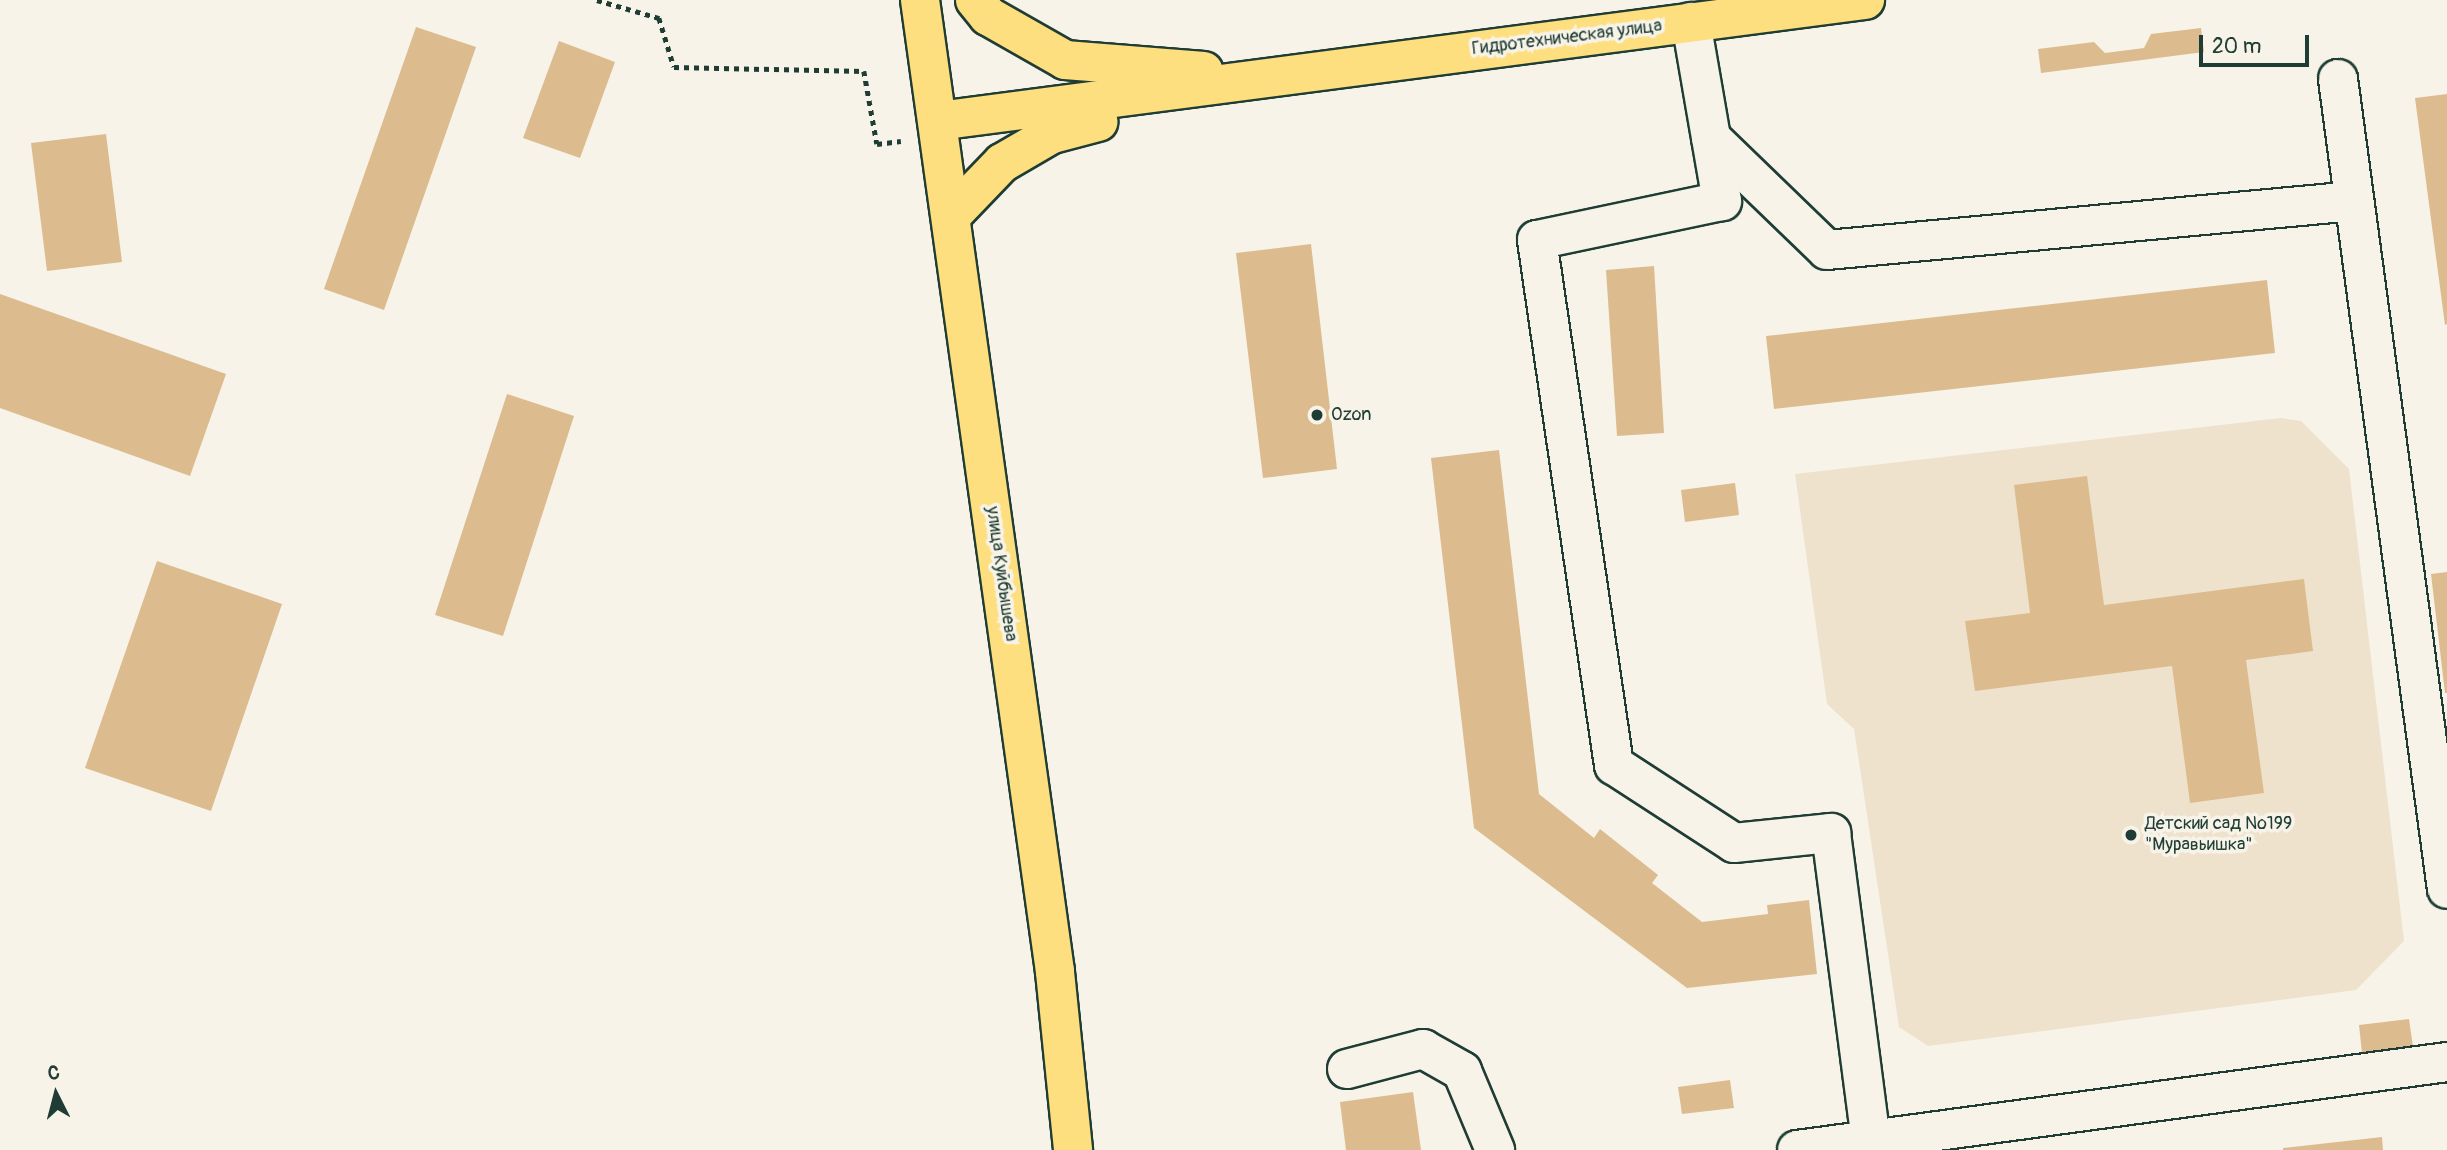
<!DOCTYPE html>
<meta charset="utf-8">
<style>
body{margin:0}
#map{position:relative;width:2447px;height:1150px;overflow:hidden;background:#f7f3e8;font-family:Pangolin,sans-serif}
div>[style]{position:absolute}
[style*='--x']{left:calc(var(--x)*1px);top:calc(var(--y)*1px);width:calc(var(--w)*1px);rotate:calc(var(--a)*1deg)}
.built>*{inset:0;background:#efe2cd}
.building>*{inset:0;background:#dcbc8f}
.path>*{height:4.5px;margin-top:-2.25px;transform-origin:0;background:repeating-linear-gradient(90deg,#1f3d34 0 5px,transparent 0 10px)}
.roads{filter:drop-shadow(2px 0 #1f3d34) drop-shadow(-2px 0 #1f3d34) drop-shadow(0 2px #1f3d34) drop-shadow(0 -2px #1f3d34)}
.minor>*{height:38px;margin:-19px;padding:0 19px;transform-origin:19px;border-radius:19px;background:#f7f3e8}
.major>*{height:38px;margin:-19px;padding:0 19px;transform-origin:19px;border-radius:19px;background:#fedf80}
.dots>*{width:19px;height:19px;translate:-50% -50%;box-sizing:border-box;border:4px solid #f7f3e8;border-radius:50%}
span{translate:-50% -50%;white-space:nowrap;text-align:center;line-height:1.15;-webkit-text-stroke:7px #f7f3e8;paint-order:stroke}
.street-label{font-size:18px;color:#1f3d34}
.poi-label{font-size:18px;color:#1f3d34}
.left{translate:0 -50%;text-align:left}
.north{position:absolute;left:21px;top:1059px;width:70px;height:70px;-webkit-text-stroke:5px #f7f3e8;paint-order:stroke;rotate:354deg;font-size:19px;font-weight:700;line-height:28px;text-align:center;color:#1f3d34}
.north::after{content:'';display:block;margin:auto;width:24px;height:32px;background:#1f3d34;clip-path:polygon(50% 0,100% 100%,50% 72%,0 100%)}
.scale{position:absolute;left:2199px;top:35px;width:110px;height:32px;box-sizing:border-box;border:4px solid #1f3d34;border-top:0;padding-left:9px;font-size:21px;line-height:24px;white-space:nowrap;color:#1f3d34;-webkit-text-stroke:5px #f7f3e8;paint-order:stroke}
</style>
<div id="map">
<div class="built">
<i style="clip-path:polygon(2281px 418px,2301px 421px,2349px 469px,2404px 941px,2356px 990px,1928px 1046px,1899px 1027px,1854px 729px,1827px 704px,1795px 474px)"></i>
</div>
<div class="building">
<i style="clip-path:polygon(416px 27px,476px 47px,384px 310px,324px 289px)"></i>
<i style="clip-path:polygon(2201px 28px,2204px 52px,2041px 73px,2038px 49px,2094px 42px,2105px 53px,2144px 48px,2151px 34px)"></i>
<i style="clip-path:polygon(559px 41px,615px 62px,580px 158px,523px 138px)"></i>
<i style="clip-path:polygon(2447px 94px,2447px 324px,2445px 325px,2415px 98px)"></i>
<i style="clip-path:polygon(106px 134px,122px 262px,47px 271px,31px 143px)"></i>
<i style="clip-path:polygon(1311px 244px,1337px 469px,1263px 478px,1236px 253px)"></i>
<i style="clip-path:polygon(1654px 266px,1664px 433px,1617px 436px,1606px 270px)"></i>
<i style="clip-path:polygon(2267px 280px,2275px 353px,1774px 409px,1766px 336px)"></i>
<i style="clip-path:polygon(0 294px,226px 374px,190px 476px,0 408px)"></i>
<i style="clip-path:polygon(507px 394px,574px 416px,503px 636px,435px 615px)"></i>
<i style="clip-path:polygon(1499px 450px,1539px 794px,1594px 838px,1600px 829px,1658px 875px,1652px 883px,1702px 922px,1768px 914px,1767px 905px,1809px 900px,1817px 974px,1687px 988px,1474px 828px,1431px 458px)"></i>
<i style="clip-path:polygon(2087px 476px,2104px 605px,2304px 579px,2313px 651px,2246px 660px,2264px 793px,2190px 803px,2172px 666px,1975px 691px,1965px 621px,2030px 613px,2014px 485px)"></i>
<i style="clip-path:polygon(1735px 483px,1739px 515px,1685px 522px,1681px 490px)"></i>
<i style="clip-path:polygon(157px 561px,282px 604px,211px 811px,85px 768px)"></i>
<i style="clip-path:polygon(2447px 572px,2447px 693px,2445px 693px,2431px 574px)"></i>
<i style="clip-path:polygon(2409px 1019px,2413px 1047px,2362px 1053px,2359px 1025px)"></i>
<i style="clip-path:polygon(1730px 1080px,1734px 1108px,1682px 1114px,1678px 1087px)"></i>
<i style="clip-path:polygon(1413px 1092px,1421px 1150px,1346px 1150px,1340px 1102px)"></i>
<i style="clip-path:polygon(2382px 1137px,2383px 1150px,2283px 1150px,2283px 1148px)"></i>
</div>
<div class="path">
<i style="--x:597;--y:0;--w:65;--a:16.2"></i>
<i style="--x:659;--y:18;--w:51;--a:73"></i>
<i style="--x:674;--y:67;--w:190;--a:1.2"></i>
<i style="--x:864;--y:71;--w:74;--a:79.9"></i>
<i style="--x:877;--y:144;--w:24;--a:-7"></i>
</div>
<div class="roads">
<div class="minor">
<i style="--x:1691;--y:22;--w:182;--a:80.2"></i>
<i style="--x:1722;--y:201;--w:189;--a:168.1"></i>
<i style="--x:1537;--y:240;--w:531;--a:81.66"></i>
<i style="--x:1614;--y:765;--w:143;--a:33"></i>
<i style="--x:1734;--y:843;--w:98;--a:-5.9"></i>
<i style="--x:1831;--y:833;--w:310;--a:82.6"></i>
<i style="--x:2338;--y:79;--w:817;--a:82.34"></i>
<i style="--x:1711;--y:138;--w:161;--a:44"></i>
<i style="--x:1827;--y:250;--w:529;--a:-5.31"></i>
<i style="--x:1347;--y:1069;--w:79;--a:-14.7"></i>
<i style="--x:1423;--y:1049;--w:45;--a:29.4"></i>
<i style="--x:1462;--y:1071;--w:86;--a:67.3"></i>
<i style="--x:1797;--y:1150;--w:656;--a:-7.71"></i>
</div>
<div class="major">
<i style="--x:920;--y:0;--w:981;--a:82.09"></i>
<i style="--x:1055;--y:972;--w:179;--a:84.2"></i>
<i style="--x:975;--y:0;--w:21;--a:51"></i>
<i style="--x:988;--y:16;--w:89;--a:29.7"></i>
<i style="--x:1065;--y:60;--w:139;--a:4.5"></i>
<i style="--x:938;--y:121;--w:935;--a:-7.44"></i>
<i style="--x:951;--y:216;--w:74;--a:-46.1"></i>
<i style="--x:1002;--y:163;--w:58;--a:-30.1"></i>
<i style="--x:1052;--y:134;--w:48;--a:-14.6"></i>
</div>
</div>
<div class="dots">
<i style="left:1317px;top:415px;background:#1f3d34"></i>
<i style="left:2131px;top:835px;background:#1f3d34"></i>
</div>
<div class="street-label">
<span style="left:1567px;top:38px;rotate:-7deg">Гидротехническая улица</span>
<span style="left:1001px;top:574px;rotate:82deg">улица Куйбышева</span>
</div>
<div class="poi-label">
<span class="left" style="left:1331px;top:415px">Ozon</span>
<span class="left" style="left:2145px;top:835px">Детский сад №199<br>"Муравьишка"</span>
</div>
<div class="north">С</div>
<div class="scale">20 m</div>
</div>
